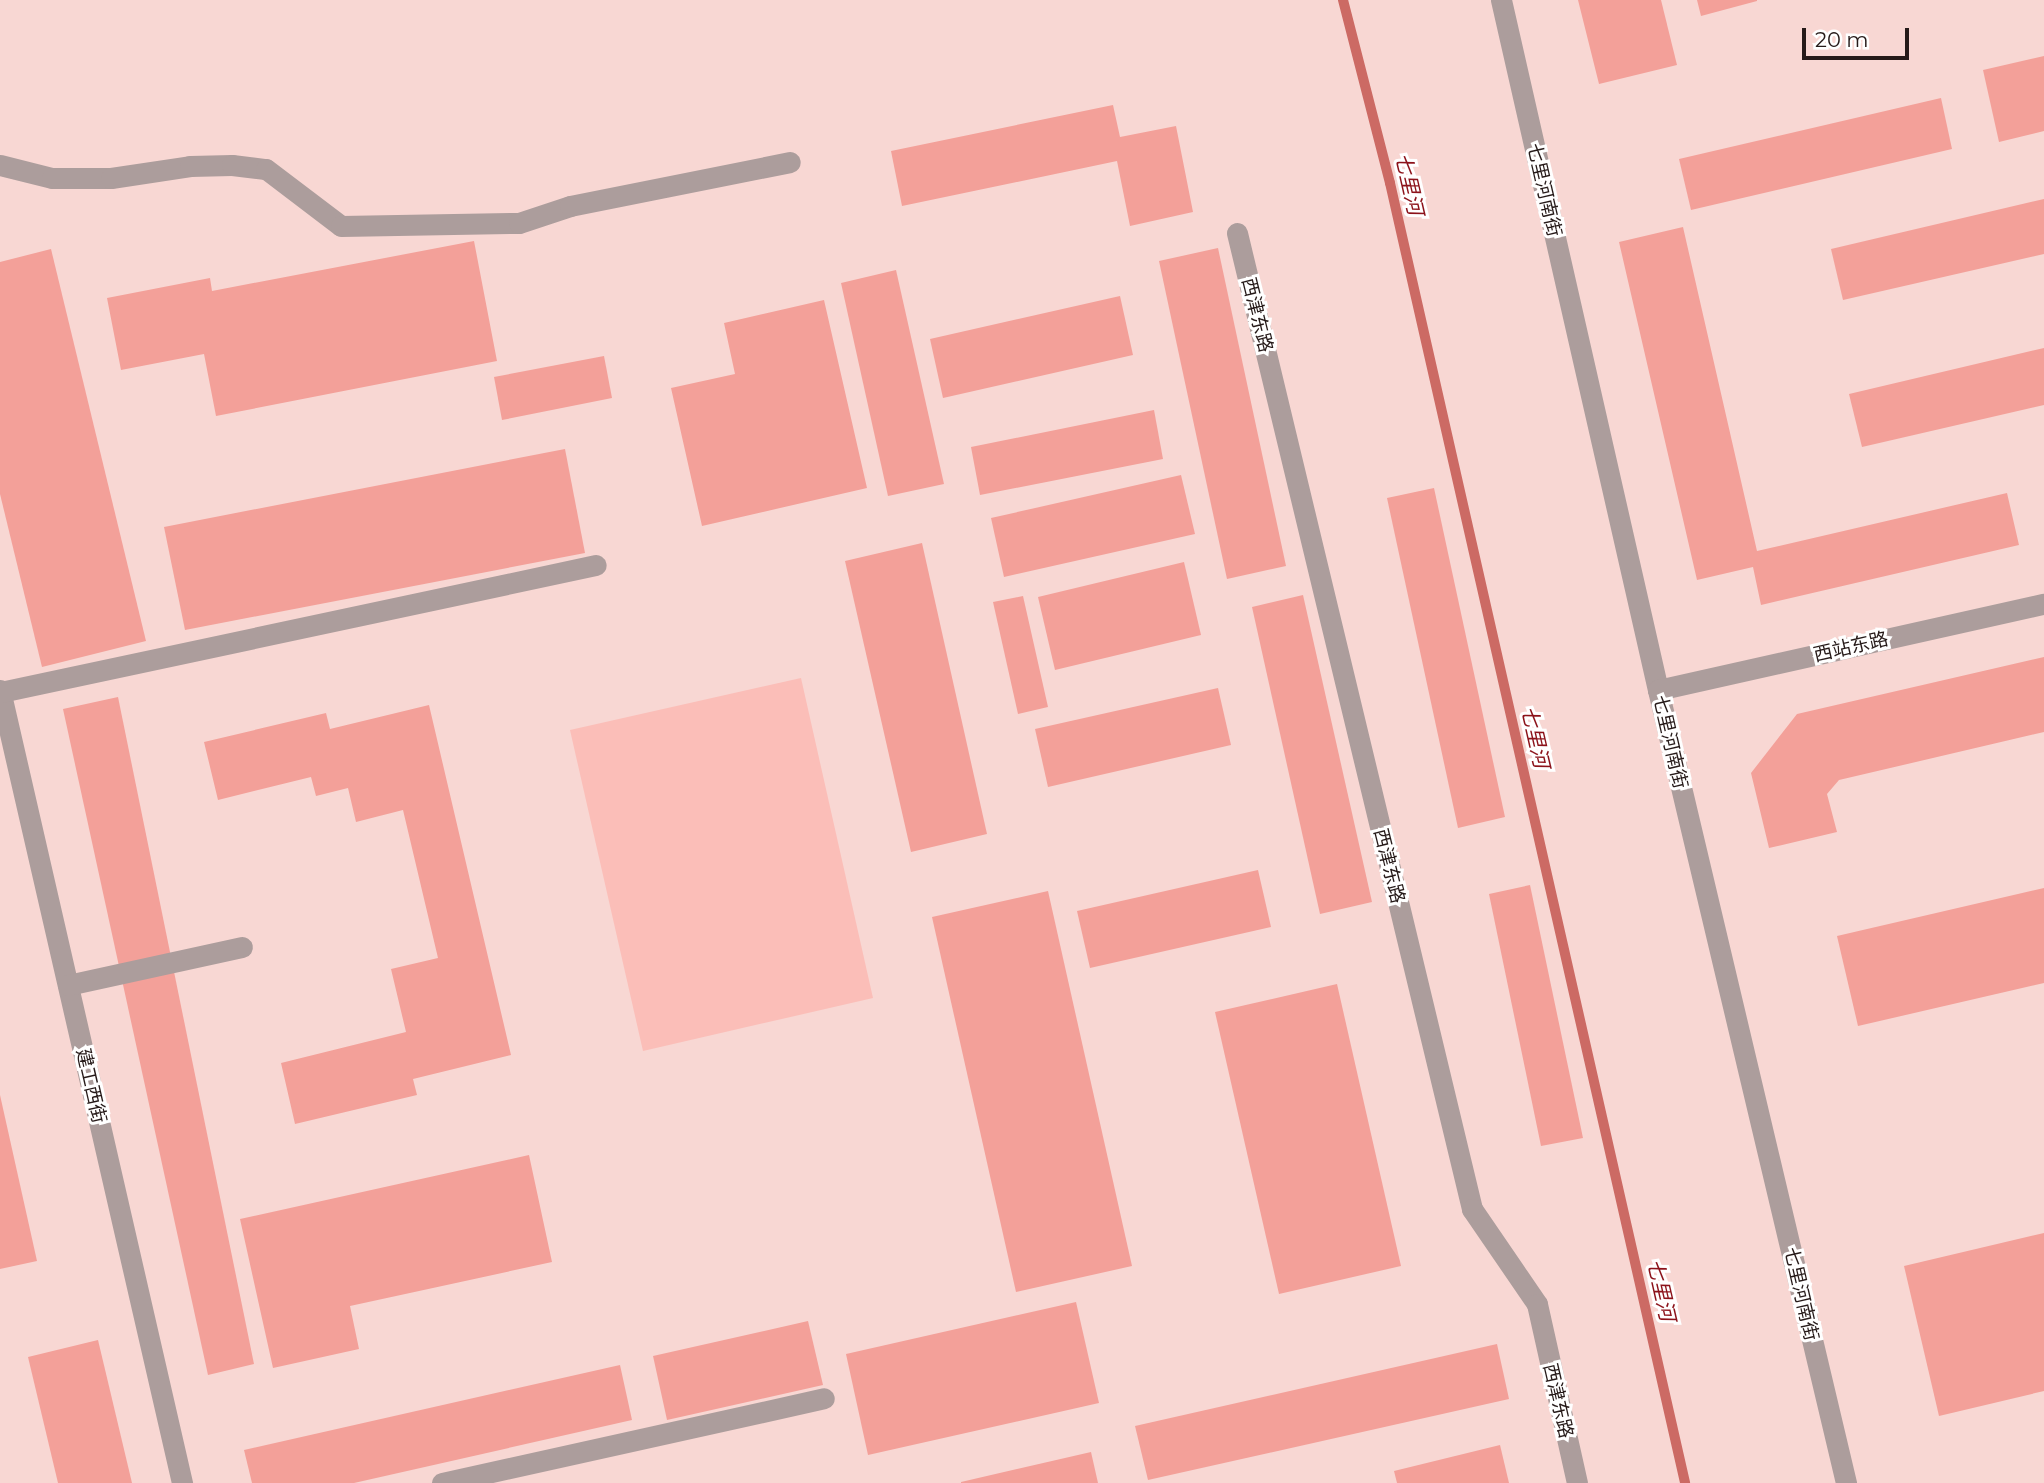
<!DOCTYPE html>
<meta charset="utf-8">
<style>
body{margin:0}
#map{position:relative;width:2044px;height:1483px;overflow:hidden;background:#f8d7d3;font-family:Montserrat,"Noto Sans SC",sans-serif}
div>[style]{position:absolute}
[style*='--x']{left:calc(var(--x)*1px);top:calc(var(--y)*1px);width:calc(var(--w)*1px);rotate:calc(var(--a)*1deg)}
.green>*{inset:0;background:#fbbeb8}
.stream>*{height:10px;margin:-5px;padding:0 5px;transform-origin:5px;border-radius:5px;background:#cc6a64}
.building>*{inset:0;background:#f3a099}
.minor>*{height:21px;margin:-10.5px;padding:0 10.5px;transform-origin:10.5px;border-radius:10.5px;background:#ac9d9c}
span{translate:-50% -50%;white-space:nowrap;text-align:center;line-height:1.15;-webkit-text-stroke:6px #fff;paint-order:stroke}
.street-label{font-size:19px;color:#261a19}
.water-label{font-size:21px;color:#8c121a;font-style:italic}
.scale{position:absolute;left:1802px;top:28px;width:107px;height:32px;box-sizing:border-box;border:4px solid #261a19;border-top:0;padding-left:9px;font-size:21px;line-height:24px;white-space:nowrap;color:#261a19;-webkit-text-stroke:5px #fff;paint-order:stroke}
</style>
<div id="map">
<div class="green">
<i style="clip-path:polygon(801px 678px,873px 998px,643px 1051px,570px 730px)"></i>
</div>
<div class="stream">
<i style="--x:1343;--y:0;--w:189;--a:75.6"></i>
<i style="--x:1390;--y:183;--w:1333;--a:77.21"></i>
</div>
<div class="building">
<i style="clip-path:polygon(1578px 0,1661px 0,1677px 65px,1599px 84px)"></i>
<i style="clip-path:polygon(1697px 0,1757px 0,1757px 1px,1701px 16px)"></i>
<i style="clip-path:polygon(2044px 56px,2044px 131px,1999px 142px,1983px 70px)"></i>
<i style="clip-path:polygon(1941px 98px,1952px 149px,1691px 210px,1679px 159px)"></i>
<i style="clip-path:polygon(1113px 105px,1120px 137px,1176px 126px,1193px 212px,1130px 226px,1117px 161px,902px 206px,891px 151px)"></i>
<i style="clip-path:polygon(2044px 199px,2044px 254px,1843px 300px,1831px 249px)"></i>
<i style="clip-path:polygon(1683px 227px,1757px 551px,2007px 493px,2019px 545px,1761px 605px,1753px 567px,1697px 580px,1619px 242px)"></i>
<i style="clip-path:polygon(474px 241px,497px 361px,216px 416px,204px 354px,121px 370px,107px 298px,210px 278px,212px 291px)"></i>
<i style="clip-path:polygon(1218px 248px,1286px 566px,1227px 579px,1159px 261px)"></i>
<i style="clip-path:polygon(51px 249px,146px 641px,42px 667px,0 494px,0 262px)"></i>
<i style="clip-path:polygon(896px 270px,944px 484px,888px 496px,841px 283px)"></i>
<i style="clip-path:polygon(1120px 296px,1133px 355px,943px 398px,930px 339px)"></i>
<i style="clip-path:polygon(824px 300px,867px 488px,702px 526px,671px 388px,735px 374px,724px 323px)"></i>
<i style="clip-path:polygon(2044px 348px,2044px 405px,1862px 447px,1849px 394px)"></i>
<i style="clip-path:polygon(604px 356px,612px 398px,502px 420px,494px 377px)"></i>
<i style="clip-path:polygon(1154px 410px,1163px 459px,980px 495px,971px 447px)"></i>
<i style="clip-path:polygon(565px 449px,585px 553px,185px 630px,164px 527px)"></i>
<i style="clip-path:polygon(1181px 475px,1195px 534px,1004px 577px,991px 518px)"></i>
<i style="clip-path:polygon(1434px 488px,1505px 817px,1458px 828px,1387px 498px)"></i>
<i style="clip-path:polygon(922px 543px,987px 834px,911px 852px,845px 561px)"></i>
<i style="clip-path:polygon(1184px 562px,1201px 635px,1055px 670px,1038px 597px)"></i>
<i style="clip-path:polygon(1303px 595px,1372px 902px,1320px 914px,1252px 607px)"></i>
<i style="clip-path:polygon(1023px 596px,1048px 707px,1018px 714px,993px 602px)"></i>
<i style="clip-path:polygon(2044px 657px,2044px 732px,1839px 780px,1827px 794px,1837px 832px,1769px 848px,1751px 773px,1797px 714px)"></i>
<i style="clip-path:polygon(1218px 688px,1231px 745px,1048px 787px,1035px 729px)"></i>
<i style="clip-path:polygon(118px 697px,254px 1364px,208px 1375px,63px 709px)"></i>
<i style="clip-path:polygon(429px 705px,511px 1055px,413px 1079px,417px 1095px,295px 1124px,281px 1063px,406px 1032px,391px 969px,438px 958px,403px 810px,356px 822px,348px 788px,316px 796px,311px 777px,218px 800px,204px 742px,326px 713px,330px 729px)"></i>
<i style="clip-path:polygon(1258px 870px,1271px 927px,1090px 968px,1077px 911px)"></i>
<i style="clip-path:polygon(1530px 885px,1583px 1138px,1541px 1146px,1489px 894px)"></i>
<i style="clip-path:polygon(2044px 888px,2044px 983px,1858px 1026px,1837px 936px)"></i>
<i style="clip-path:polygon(1048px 891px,1132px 1266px,1016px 1292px,932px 917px)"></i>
<i style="clip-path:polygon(1337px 984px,1401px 1266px,1279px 1294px,1215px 1012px)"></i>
<i style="clip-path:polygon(0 1095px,37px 1261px,0 1269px)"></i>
<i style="clip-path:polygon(529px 1155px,552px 1262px,350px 1306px,359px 1349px,273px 1368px,240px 1219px)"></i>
<i style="clip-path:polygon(2044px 1233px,2044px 1391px,1939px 1416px,1904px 1266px)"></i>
<i style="clip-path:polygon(1076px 1302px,1099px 1403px,868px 1455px,846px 1354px)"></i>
<i style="clip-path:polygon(808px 1321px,823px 1385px,667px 1420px,653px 1356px)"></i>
<i style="clip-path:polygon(98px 1340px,132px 1483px,58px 1483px,28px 1357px)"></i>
<i style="clip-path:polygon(1497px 1344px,1509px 1399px,1148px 1480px,1135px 1426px)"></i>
<i style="clip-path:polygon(620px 1365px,632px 1420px,354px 1483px,252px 1483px,244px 1450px)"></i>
<i style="clip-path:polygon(1500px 1445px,1509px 1483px,1397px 1483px,1394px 1471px)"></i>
<i style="clip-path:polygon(1091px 1452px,1098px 1483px,961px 1483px,961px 1482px)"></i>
</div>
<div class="minor">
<i style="--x:1501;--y:0;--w:708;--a:77.18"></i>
<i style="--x:1658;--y:690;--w:815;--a:76.66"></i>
<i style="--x:0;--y:165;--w:54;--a:14"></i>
<i style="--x:52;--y:178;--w:59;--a:0"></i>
<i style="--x:111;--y:178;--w:80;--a:-8.6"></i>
<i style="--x:190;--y:166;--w:42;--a:-1.4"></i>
<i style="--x:232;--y:165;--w:34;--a:7"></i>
<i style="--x:266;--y:169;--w:94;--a:37.2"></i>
<i style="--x:341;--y:226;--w:178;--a:-1"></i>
<i style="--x:519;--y:223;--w:54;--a:-18.4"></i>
<i style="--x:570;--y:206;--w:224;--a:-11.3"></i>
<i style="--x:1237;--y:233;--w:1004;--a:76.46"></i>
<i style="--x:1472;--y:1209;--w:115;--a:55.6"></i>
<i style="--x:1537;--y:1304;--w:183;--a:77.4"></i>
<i style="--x:0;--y:690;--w:814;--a:77.07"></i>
<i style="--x:1658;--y:690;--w:395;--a:-12.6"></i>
<i style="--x:1;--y:692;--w:608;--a:-12.05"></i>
<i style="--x:68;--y:985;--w:178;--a:-12.3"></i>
<i style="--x:442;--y:1483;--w:391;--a:-12.5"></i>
</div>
<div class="street-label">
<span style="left:1544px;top:190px;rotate:77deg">七里河南街</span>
<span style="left:1257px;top:315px;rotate:76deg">西津东路</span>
<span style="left:1851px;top:647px;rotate:-13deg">西站东路</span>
<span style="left:1670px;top:742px;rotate:77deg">七里河南街</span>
<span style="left:1389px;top:866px;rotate:76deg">西津东路</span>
<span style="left:91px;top:1086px;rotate:77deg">建工西街</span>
<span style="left:1801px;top:1294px;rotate:77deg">七里河南街</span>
<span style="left:1558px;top:1401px;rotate:77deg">西津东路</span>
</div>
<div class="water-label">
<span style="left:1409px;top:184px;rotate:77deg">七里河</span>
<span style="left:1535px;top:737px;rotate:77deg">七里河</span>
<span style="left:1661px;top:1290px;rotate:77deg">七里河</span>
</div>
<div class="scale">20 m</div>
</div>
